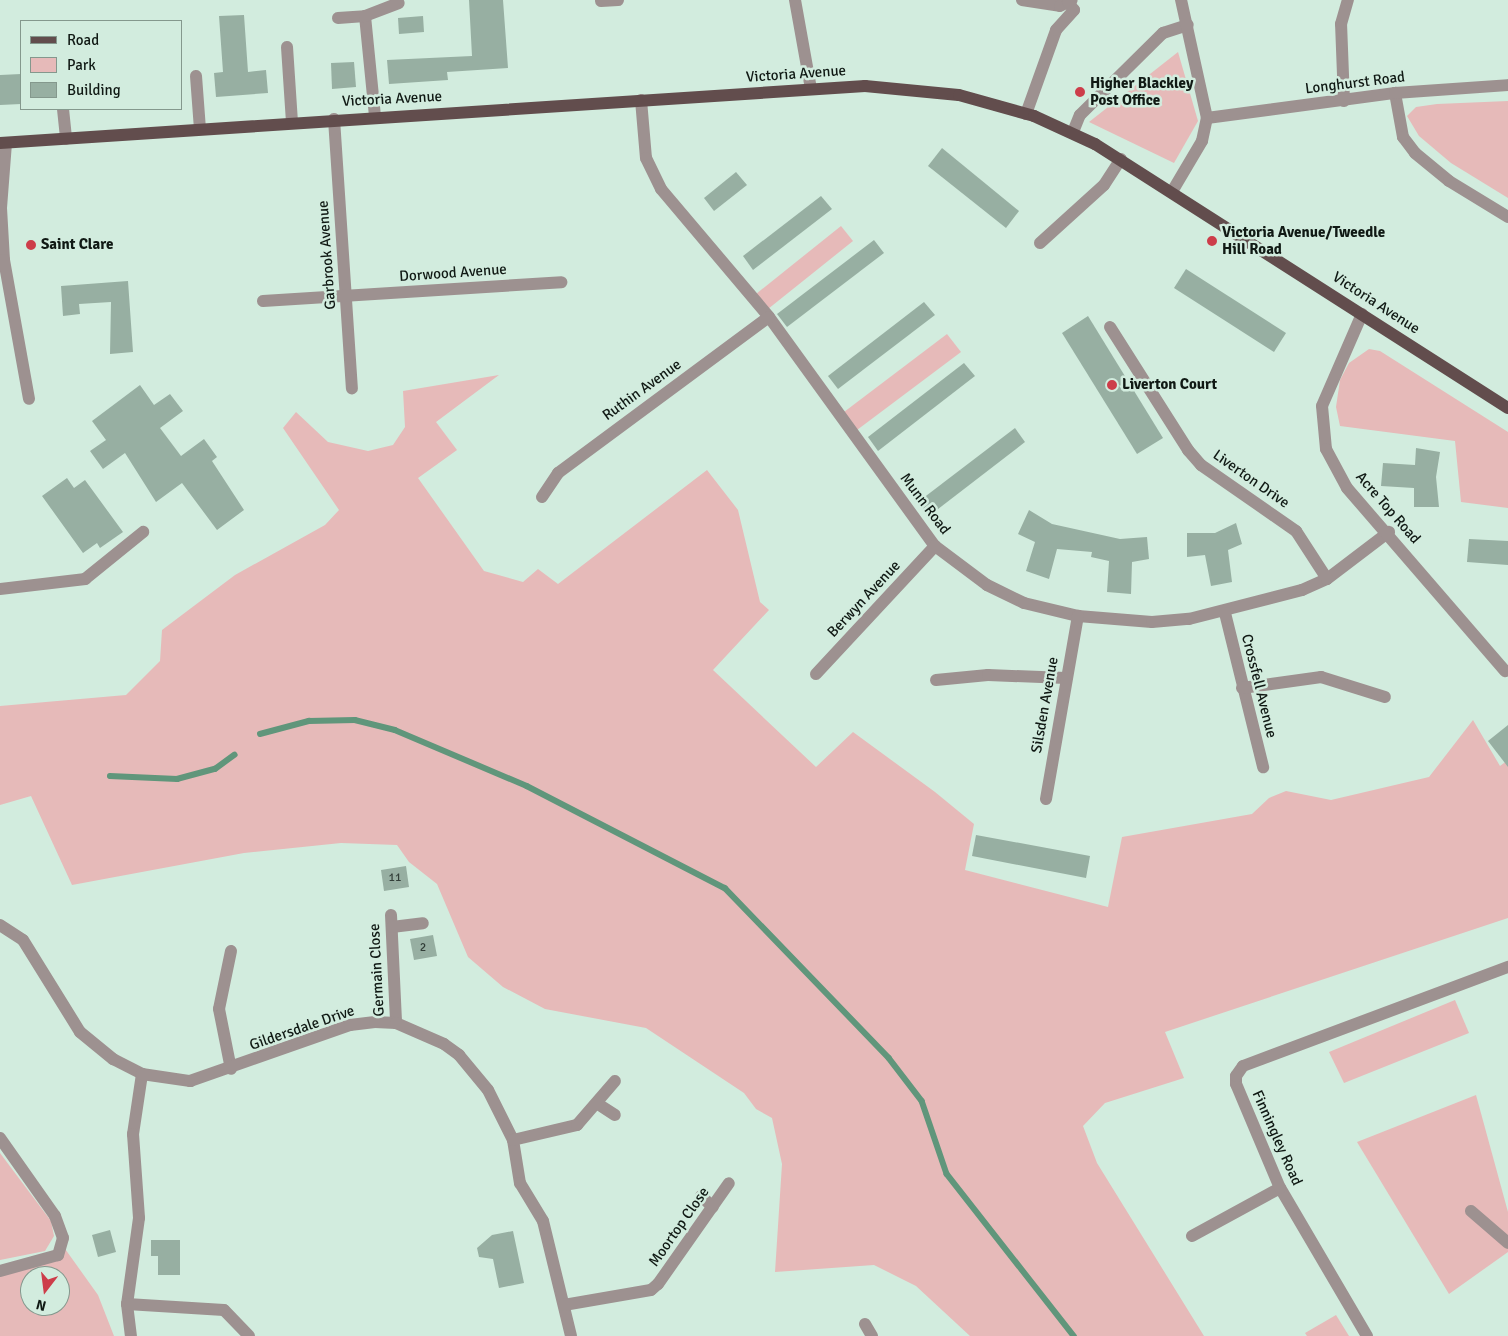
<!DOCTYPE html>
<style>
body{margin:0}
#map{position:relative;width:1508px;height:1336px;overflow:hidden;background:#d2ecde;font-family:Signika,sans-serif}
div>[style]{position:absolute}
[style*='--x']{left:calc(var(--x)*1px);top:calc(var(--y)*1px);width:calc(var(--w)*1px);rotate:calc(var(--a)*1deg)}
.green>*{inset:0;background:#e6bab9}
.stream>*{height:5.5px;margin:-2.75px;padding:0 2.75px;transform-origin:2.75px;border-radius:2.75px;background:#60967b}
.building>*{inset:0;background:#97afa2}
.minor>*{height:12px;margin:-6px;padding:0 6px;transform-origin:6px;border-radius:6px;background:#9d9190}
.major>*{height:12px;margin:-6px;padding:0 6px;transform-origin:6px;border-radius:6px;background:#624d4d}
.dots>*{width:14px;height:14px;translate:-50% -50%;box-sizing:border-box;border:2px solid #d2ecde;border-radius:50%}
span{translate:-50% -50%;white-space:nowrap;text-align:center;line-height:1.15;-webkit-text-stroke:5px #d2ecde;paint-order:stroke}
.number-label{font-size:12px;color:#323e38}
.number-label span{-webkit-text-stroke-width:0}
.street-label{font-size:15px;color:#101914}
.poi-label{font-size:15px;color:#101914;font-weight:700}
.left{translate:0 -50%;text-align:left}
.legend{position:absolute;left:20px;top:20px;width:162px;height:90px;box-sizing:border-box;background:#d2ecde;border:1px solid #84988d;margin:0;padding:6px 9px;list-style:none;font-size:15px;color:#101914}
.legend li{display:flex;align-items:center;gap:10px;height:25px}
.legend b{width:25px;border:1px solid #84988d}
.north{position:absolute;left:20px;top:1266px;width:50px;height:50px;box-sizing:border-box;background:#d2ecde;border:1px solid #84988d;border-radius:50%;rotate:195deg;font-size:14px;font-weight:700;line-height:20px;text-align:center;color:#101914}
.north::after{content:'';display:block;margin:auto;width:18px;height:22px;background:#cd3d4a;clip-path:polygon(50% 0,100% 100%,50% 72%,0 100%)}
</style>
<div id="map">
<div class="green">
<i style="clip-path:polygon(1178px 52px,1198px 121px,1174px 163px,1089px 122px)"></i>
<i style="clip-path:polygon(1508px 101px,1508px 198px,1451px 163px,1419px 136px,1407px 116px,1416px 107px,1437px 104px)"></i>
<i style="clip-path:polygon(841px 226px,853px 241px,768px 309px,756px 294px)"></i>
<i style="clip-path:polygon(947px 334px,961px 352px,857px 430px,844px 412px)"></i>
<i style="clip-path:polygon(1369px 349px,1380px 351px,1508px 432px,1508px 508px,1461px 502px,1455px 441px,1340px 426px,1336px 407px,1340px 380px,1349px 363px)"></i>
<i style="clip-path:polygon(499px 375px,436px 422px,457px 450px,418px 478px,484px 571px,523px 582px,538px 569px,558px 584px,707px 470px,738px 510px,760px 602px,769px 610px,713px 670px,816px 767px,853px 732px,935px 792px,974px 824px,965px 870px,1108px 907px,1122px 837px,1252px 814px,1269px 798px,1286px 791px,1331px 800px,1429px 777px,1473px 720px,1500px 766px,1508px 760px,1508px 918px,1165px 1032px,1184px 1078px,1105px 1103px,1083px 1126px,1097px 1163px,1204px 1336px,970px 1336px,916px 1286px,874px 1265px,775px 1272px,782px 1164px,772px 1118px,756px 1109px,744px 1093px,646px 1028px,545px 1009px,503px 987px,468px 957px,437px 884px,409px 862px,397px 845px,341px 843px,244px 853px,72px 885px,31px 796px,0 805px,0 706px,126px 695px,160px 661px,162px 630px,235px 575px,325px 525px,339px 510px,283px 428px,296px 412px,328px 442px,368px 451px,393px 445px,405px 427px,403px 391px)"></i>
<i style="clip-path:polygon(1455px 1000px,1469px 1033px,1344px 1083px,1329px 1052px)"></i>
<i style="clip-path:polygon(1476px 1095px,1508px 1212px,1508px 1252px,1449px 1294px,1357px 1142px)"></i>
<i style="clip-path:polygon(0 1153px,51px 1221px,54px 1236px,45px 1251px,0 1260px)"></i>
<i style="clip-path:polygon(evenodd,63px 1246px,98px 1295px,114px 1336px,0 1336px,0 1271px,39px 1262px,63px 1246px,30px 1276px,60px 1276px,60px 1306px,30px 1306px,30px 1276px)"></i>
<i style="clip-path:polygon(1336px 1315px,1349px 1336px,1307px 1336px,1305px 1333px)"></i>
</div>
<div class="stream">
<i style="--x:260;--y:734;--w:51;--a:-14.9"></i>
<i style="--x:309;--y:721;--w:46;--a:-1.2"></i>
<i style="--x:355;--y:720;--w:41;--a:14"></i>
<i style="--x:395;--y:730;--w:143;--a:23"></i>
<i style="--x:527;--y:786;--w:223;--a:27.3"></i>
<i style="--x:725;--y:888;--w:236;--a:46"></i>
<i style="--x:889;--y:1058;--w:54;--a:52.5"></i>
<i style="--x:922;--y:1101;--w:77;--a:71.1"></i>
<i style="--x:947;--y:1174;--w:206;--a:51.9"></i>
<i style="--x:110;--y:776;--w:67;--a:2.6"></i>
<i style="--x:177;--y:779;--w:39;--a:-15"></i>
<i style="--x:215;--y:769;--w:24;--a:-36"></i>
</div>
<div class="building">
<i style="clip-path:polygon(469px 0,503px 0,508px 68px,447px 72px,448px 80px,389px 84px,387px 60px,472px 56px)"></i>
<i style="clip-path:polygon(244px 15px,248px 72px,266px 70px,268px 93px,216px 97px,214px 73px,223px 72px,219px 16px)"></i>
<i style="clip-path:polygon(423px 16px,424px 32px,399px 34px,398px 18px)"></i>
<i style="clip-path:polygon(354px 62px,356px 87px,332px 89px,331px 63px)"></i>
<i style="clip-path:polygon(21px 74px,21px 104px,0 105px,0 75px)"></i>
<i style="clip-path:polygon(942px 148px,1019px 211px,1006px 228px,928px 166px)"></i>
<i style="clip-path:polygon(736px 172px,747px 185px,714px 211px,704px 198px)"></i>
<i style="clip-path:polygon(821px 196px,832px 209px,753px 270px,743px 256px)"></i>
<i style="clip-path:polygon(874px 240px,884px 253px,787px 327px,777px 314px)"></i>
<i style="clip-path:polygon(1186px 269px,1286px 333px,1274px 352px,1174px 288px)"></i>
<i style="clip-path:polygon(128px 281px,133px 352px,110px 354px,111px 302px,79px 304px,80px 314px,63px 316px,61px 286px)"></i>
<i style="clip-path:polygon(924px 302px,935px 315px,838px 389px,828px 376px)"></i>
<i style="clip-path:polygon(1088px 316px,1163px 438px,1137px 454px,1062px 333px)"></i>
<i style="clip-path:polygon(964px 363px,975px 376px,878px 451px,868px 437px)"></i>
<i style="clip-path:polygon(140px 385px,154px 405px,170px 394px,183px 411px,160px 428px,181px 456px,204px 439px,217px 457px,212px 461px,244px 510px,217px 530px,182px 483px,156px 502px,125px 453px,103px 469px,90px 451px,106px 440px,92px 421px)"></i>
<i style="clip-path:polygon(1015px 428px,1025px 442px,929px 516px,918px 502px)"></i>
<i style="clip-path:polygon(1416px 448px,1440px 452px,1436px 477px,1439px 507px,1414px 507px,1414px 488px,1381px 486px,1383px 463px,1415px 465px)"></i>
<i style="clip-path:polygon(67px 478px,74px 488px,85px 480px,123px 532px,100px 548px,97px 543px,83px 553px,42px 496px)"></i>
<i style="clip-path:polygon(1029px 510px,1052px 524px,1120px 539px,1147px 537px,1149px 559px,1132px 562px,1131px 594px,1107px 592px,1109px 561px,1091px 557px,1092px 552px,1057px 549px,1049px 579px,1026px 571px,1035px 542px,1018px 534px)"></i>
<i style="clip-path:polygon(1236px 523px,1242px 544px,1228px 550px,1232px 582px,1211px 586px,1205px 555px,1187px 557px,1187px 533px,1215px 533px)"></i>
<i style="clip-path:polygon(1469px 539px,1508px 541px,1508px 565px,1467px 562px)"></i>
<i style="clip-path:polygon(1508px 725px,1508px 767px,1488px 741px)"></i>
<i style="clip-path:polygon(976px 835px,1090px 856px,1086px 878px,972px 856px)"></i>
<i style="clip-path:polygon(406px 866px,409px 887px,384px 891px,381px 870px)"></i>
<i style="clip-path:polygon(433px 935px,437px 956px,414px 960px,410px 939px)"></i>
<i style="clip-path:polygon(110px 1230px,116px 1252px,98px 1257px,92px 1235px)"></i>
<i style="clip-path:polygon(513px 1231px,524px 1283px,499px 1288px,493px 1259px,479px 1257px,477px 1248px,492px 1235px)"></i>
<i style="clip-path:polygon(151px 1240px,180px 1240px,180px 1275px,158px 1275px,158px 1256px,151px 1256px)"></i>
</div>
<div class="minor">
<i style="--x:795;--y:0;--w:90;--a:79.8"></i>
<i style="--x:1022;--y:0;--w:38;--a:9"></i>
<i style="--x:1060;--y:6;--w:13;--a:-27"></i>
<i style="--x:601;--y:1;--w:17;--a:-3"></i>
<i style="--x:365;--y:16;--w:100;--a:84.3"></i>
<i style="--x:338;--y:18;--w:27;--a:-4"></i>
<i style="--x:365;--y:16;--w:36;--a:-21"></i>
<i style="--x:287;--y:47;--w:75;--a:86.2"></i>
<i style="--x:196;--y:76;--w:53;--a:85.7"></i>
<i style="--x:1395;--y:93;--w:45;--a:79.7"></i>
<i style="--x:1403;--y:137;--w:20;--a:53"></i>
<i style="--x:1415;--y:153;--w:44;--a:39.5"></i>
<i style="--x:1449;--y:181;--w:69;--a:31.4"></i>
<i style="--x:641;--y:100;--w:58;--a:85.1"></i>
<i style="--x:646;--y:158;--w:34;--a:64"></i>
<i style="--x:661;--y:189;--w:167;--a:49.8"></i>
<i style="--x:769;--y:317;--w:283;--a:54.1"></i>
<i style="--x:935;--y:546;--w:65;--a:36.9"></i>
<i style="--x:987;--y:585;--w:41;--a:25.9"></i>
<i style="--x:1024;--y:603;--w:56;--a:13.5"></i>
<i style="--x:1078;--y:616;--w:74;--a:4.6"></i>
<i style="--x:1152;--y:622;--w:37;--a:-5"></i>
<i style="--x:1189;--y:619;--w:117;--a:-14.4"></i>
<i style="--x:1302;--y:590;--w:27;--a:-24"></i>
<i style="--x:1327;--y:579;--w:78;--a:-37.2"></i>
<i style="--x:1344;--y:101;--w:77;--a:-92.2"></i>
<i style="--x:1341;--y:24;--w:25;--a:-74"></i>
<i style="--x:63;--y:109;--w:30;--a:84"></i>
<i style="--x:1026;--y:114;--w:89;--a:-70.3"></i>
<i style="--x:1056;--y:30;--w:27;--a:-48"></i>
<i style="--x:1074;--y:10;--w:10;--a:-127"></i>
<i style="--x:1207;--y:118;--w:190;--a:-7.6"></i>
<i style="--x:1395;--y:93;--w:113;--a:-4"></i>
<i style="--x:334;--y:119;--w:270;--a:86.2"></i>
<i style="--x:1073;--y:132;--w:18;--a:-68"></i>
<i style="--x:1080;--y:115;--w:117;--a:-44.7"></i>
<i style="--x:1163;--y:33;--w:26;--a:-18"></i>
<i style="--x:6;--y:143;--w:65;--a:94.4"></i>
<i style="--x:1;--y:208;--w:52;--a:86.7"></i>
<i style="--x:4;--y:260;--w:141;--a:79.8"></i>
<i style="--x:1173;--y:190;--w:57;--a:-59.4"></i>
<i style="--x:1202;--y:141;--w:24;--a:-78"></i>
<i style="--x:1207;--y:118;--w:121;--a:-102.4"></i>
<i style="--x:1040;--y:243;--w:86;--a:-42.2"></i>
<i style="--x:1104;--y:185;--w:31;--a:-57"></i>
<i style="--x:263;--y:301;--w:299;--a:-3.6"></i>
<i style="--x:1362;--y:314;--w:100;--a:113.5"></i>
<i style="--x:1322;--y:406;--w:43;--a:84.7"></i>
<i style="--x:1326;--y:449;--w:44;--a:61.7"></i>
<i style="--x:1347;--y:488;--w:242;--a:49.2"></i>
<i style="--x:1110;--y:327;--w:146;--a:57.6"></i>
<i style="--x:1188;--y:450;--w:20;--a:49"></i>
<i style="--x:1201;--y:465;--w:116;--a:34.8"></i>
<i style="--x:1296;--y:531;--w:57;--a:57.1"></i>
<i style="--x:542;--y:497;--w:29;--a:-56"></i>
<i style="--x:558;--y:473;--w:262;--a:-36.5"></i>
<i style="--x:0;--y:589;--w:86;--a:-6.7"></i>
<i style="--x:85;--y:579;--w:75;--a:-39"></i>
<i style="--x:1225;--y:613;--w:159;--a:76.1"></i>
<i style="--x:816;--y:674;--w:175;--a:-47.1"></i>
<i style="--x:936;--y:680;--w:52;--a:-5.5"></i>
<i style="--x:988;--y:675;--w:78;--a:2.2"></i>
<i style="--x:1242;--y:688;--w:80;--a:-7.9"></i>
<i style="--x:1321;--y:677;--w:67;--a:17.4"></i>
<i style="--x:1046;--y:799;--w:186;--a:-80.1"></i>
<i style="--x:391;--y:915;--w:108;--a:87.3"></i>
<i style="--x:0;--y:925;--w:27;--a:33"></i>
<i style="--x:23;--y:940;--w:108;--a:58.2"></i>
<i style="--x:80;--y:1032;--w:43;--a:39.3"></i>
<i style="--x:113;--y:1059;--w:33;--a:27"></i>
<i style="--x:142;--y:1074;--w:61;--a:98.5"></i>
<i style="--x:133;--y:1134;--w:84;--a:85.9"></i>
<i style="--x:139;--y:1218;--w:87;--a:97.9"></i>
<i style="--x:127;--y:1304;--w:32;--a:83"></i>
<i style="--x:392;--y:927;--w:31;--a:-7"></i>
<i style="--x:231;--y:951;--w:59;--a:101.7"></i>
<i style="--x:219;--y:1009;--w:61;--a:78.7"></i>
<i style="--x:142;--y:1074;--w:49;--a:8.3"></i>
<i style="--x:190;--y:1081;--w:170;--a:-19.3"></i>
<i style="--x:350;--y:1025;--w:25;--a:-7"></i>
<i style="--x:375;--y:1022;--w:21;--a:3"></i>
<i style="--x:396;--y:1023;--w:52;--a:23.6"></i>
<i style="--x:444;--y:1044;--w:19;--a:36"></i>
<i style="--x:459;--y:1055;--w:45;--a:50.4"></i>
<i style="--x:488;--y:1090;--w:56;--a:63.4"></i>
<i style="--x:513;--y:1140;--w:44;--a:80.8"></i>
<i style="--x:520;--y:1183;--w:44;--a:58.8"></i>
<i style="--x:543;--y:1221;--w:118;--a:76.3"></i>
<i style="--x:598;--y:1104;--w:20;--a:33"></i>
<i style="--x:0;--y:1138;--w:95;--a:54.8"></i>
<i style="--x:55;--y:1216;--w:23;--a:70"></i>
<i style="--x:63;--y:1238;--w:18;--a:106"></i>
<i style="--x:58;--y:1255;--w:60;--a:164.6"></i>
<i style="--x:513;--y:1140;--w:66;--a:-13.2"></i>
<i style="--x:577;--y:1125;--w:58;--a:-49.2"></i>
<i style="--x:701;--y:1196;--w:16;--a:43"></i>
<i style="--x:1471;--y:1211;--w:49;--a:40.9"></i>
<i style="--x:1192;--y:1236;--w:100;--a:-28.6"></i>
<i style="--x:127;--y:1304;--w:97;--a:3.5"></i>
<i style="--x:224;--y:1310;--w:36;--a:46"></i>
<i style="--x:564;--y:1305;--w:88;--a:-9.8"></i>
<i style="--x:651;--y:1290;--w:9;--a:-41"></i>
<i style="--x:658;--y:1284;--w:123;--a:-54.9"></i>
<i style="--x:865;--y:1324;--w:14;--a:60"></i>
<i style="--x:1367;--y:1336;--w:172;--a:-120.4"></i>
<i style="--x:1280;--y:1188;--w:113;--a:-112.9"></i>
<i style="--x:1236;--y:1084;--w:8;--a:-90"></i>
<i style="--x:1236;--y:1076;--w:12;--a:-55"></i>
<i style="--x:1243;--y:1066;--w:283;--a:-20.5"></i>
</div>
<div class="major">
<i style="--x:0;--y:143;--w:867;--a:-3.77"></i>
<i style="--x:865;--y:86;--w:94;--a:5.5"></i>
<i style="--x:959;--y:95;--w:78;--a:15.6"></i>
<i style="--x:1034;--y:116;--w:67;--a:24.7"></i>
<i style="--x:1095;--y:144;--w:490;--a:32.6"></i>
</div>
<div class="dots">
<i style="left:1080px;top:92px;background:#cd3d4a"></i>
<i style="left:1212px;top:241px;background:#cd3d4a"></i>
<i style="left:31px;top:245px;background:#cd3d4a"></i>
<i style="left:1112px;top:385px;background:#cd3d4a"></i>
</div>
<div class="number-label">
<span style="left:395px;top:878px">11</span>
<span style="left:423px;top:948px">2</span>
</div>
<div class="street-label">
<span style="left:796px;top:74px;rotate:-4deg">Victoria Avenue</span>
<span style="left:1355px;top:83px;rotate:-7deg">Longhurst Road</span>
<span style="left:392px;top:99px;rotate:-3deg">Victoria Avenue</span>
<span style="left:327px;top:255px;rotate:-94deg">Garbrook Avenue</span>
<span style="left:453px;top:273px;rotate:-4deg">Dorwood Avenue</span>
<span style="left:1376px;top:303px;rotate:33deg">Victoria Avenue</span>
<span style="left:642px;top:390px;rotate:-36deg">Ruthin Avenue</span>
<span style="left:1251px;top:479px;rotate:35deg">Liverton Drive</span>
<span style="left:925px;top:504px;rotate:53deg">Munn Road</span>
<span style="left:1388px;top:508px;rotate:49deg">Acre Top Road</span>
<span style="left:864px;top:599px;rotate:-47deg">Berwyn Avenue</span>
<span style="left:1259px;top:686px;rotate:76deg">Crossfell Avenue</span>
<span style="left:1045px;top:705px;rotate:-80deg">Silsden Avenue</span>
<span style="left:377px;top:970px;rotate:-93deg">Germain Close</span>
<span style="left:302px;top:1028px;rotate:-19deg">Gildersdale Drive</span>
<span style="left:1277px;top:1138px;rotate:66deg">Finningley Road</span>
<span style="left:679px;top:1227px;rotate:-55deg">Moortop Close</span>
</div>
<div class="poi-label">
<span class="left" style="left:1090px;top:92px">Higher Blackley<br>Post Office</span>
<span class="left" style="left:1222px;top:241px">Victoria Avenue/Tweedle<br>Hill Road</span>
<span class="left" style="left:41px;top:245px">Saint Clare</span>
<span class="left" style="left:1122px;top:385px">Liverton Court</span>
</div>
<ul class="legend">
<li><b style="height:6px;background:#624d4d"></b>Road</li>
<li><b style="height:14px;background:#e6bab9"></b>Park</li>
<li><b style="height:14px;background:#97afa2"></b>Building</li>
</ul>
<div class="north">N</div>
</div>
